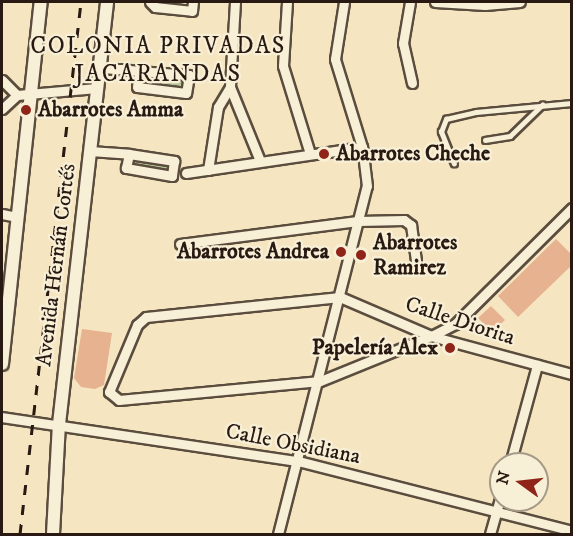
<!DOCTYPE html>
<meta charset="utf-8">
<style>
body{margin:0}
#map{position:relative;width:573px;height:536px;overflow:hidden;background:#f5e6c1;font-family:"IM FELL DW Pica",serif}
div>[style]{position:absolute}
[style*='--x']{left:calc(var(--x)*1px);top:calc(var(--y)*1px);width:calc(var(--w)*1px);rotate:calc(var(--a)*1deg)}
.green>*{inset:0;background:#b7c697}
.building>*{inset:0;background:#e7b28f}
.roads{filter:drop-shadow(2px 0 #5b4d3e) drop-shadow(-2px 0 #5b4d3e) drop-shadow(0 2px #5b4d3e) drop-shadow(0 -2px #5b4d3e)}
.lane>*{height:4.5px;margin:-2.25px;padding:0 2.25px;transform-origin:2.25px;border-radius:2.25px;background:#f8efd7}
.street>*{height:9px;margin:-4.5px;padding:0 4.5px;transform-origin:4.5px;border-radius:4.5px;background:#f8efd7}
.secondary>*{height:12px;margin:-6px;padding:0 6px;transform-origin:6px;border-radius:6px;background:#f8efd7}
.rail>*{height:3px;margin-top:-1.5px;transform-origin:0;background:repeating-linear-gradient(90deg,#281a12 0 10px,transparent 0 20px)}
.dots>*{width:16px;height:16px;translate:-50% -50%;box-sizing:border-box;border:3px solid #f8efd7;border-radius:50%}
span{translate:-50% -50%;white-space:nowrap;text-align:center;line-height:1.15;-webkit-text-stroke:4.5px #f8efd7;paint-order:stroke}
.poi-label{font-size:22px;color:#281a12;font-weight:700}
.left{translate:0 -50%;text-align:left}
.right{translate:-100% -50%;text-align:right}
.street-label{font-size:22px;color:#281a12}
.neighbourhood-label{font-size:24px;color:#281a12;letter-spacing:1.5px}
.frame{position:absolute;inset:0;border:3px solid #281a12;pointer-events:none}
.north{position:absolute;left:489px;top:452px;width:60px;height:60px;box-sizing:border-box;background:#f8efd7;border:2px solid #a59a88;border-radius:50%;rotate:285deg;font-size:16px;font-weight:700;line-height:24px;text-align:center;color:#281a12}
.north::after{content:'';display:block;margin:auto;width:21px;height:27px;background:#8f2418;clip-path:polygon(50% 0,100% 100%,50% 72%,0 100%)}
</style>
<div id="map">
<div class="green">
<i style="clip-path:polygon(140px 72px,188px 76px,185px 92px,138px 87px)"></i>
<i style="clip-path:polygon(129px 155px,174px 161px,172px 175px,128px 167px)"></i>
</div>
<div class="building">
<i style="clip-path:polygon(556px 239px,572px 255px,572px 265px,518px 317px,498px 296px)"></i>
<i style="clip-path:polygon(491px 306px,505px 320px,492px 332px,478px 318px)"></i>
<i style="clip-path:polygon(82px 329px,112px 333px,104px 385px,95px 389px,81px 387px,74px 378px)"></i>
</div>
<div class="roads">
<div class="lane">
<i style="--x:485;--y:140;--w:25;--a:-9"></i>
<i style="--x:510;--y:136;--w:45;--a:-44.1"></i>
<i style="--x:454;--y:164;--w:35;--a:-112"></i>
<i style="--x:441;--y:132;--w:14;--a:-69"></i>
<i style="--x:446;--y:119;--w:31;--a:-13"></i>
<i style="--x:476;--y:112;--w:96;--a:-5.4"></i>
</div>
<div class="street">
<i style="--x:150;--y:2;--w:7;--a:45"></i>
<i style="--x:155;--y:7;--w:37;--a:6"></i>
<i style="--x:192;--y:11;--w:9;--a:-84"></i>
<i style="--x:235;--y:2;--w:85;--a:93.4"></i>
<i style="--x:230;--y:87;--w:80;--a:67.9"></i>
<i style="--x:287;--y:2;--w:64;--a:93.6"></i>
<i style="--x:283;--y:66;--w:92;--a:72.9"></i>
<i style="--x:410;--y:2;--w:42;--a:99.7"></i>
<i style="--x:403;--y:43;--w:41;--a:77.3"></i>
<i style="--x:435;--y:2;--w:50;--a:3.4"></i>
<i style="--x:485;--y:5;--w:35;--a:-5"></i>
<i style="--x:99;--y:68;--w:22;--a:3"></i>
<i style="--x:121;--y:69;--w:18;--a:6"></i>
<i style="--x:139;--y:71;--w:50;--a:4.6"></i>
<i style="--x:189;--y:75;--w:18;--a:99"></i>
<i style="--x:186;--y:93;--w:49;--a:-173"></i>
<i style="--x:137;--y:87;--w:16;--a:-83"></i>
<i style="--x:2;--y:80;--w:21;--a:45"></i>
<i style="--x:2;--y:109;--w:21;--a:-43"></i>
<i style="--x:17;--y:95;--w:80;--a:-5"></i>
<i style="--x:90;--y:151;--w:39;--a:4"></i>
<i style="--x:129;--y:154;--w:46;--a:8.8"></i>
<i style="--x:174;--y:161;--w:15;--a:98"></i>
<i style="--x:172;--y:176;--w:47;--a:-170.1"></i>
<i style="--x:126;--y:168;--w:14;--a:-78"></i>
<i style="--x:208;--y:170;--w:64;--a:-81"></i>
<i style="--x:218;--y:107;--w:23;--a:-59"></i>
<i style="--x:186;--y:173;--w:178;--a:-8.4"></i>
<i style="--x:572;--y:208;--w:165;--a:135.2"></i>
<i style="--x:455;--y:324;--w:27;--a:153"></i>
<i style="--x:431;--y:336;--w:120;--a:157.9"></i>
<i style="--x:320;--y:381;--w:202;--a:174.6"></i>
<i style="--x:119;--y:400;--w:13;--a:-141"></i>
<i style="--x:109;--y:392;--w:73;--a:-67.3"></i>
<i style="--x:137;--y:325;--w:12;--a:-42"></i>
<i style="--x:146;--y:317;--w:195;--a:-5.9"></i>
<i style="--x:340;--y:297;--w:99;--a:23.2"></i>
<i style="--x:431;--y:336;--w:146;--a:15.1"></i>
<i style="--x:2;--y:214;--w:16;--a:11"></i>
<i style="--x:180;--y:244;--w:179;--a:-7.4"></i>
<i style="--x:358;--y:221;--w:46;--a:-1.2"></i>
<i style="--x:404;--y:220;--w:9;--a:36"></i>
<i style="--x:411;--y:225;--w:36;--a:82"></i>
<i style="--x:2;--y:417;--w:299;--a:8.5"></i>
<i style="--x:298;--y:461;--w:283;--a:14.3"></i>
<i style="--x:510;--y:464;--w:103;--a:-74.7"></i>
<i style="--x:278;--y:534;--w:359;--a:-75.7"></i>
<i style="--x:367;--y:186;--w:39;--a:-97"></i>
<i style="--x:362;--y:147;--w:92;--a:-107.1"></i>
<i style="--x:335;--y:59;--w:58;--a:-81"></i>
<i style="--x:490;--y:534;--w:41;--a:-74.2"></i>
</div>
<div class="secondary">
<i style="--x:2;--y:364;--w:364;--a:-83.9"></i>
<i style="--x:53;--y:534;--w:110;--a:-86.9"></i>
<i style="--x:59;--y:424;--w:425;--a:-83.5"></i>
</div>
</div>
<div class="rail">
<i style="--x:20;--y:534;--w:535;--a:-83.46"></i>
</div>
<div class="dots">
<i style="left:26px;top:110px;background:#8f2418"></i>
<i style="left:324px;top:154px;background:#8f2418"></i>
<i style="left:341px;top:252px;background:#8f2418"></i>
<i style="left:361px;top:255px;background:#8f2418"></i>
<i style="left:450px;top:348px;background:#8f2418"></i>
</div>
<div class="poi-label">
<span class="left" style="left:38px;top:110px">Abarrotes Amma</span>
<span class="left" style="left:336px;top:154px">Abarrotes Cheche</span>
<span class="left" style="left:373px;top:255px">Abarrotes<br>Ramirez</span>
<span class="right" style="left:329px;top:252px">Abarrotes Andrea</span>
<span class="right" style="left:438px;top:348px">Papelería Alex</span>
</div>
<div class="street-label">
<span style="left:56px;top:265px;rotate:-83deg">Avenida Hernán Cortés</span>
<span style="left:460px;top:321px;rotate:18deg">Calle Diorita</span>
<span style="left:293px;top:444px;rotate:11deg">Calle Obsidiana</span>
</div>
<div class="neighbourhood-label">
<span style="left:158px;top:61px">COLONIA PRIVADAS<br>JACARANDAS</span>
</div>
<div class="frame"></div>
<div class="north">N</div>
</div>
